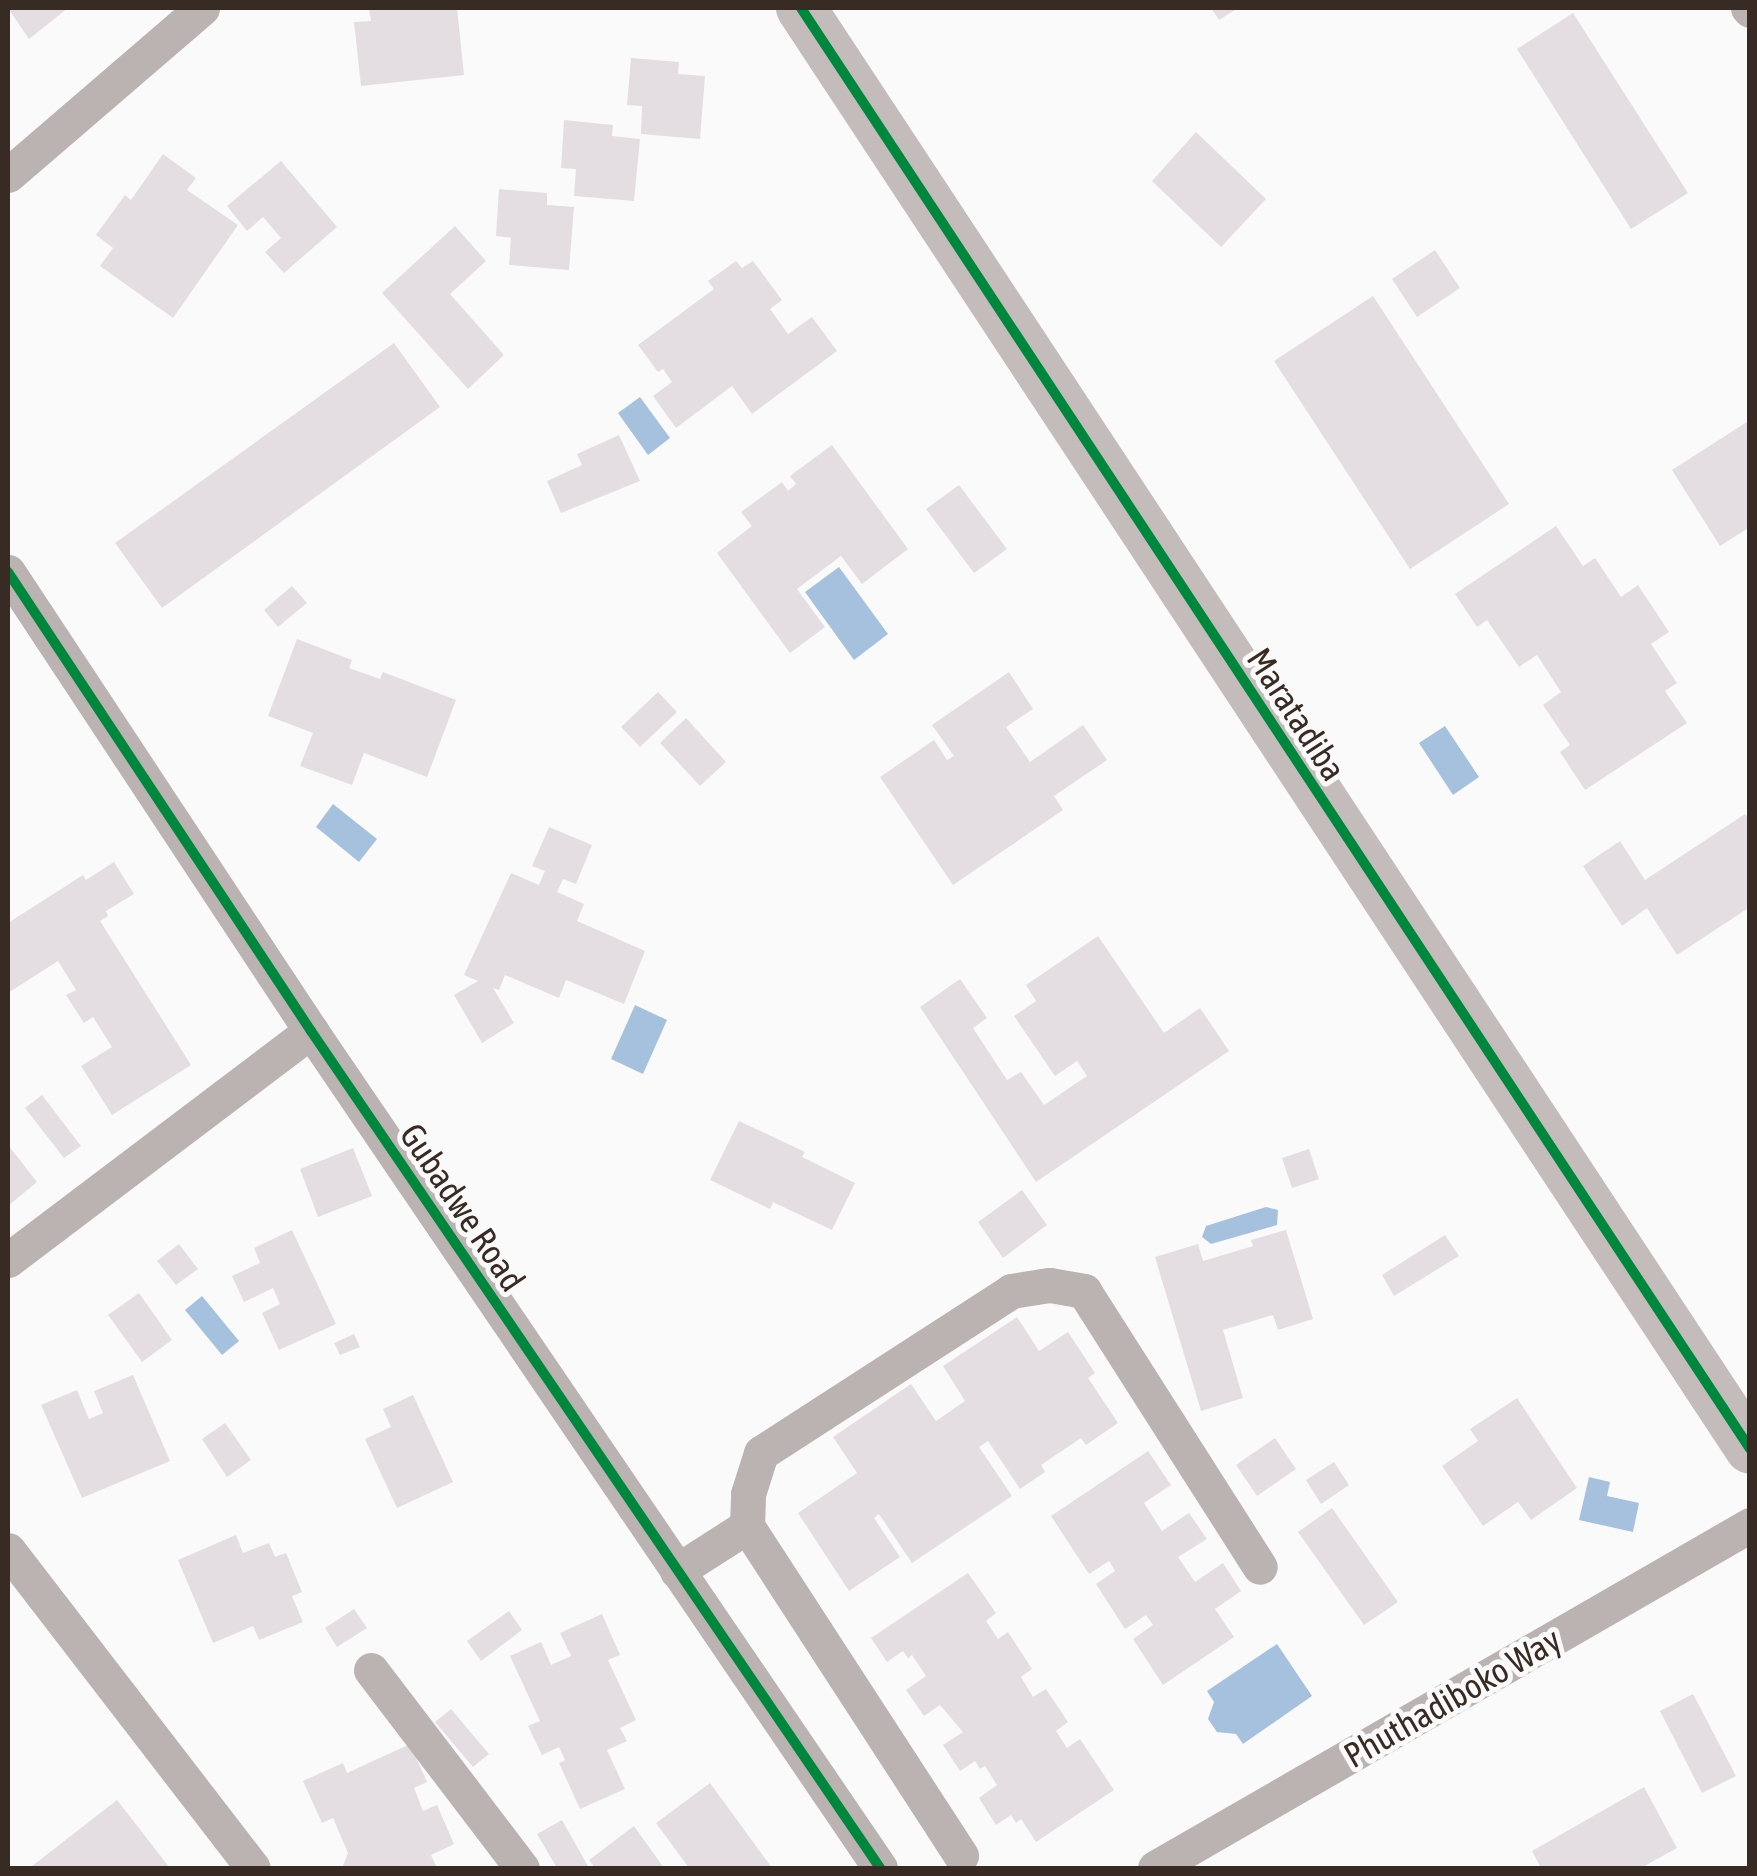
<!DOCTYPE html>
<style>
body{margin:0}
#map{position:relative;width:1757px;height:1876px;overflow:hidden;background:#fafafa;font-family:"Asap Condensed",sans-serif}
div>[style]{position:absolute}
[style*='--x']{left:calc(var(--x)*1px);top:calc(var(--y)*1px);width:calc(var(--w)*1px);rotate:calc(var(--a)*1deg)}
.water>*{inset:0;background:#a6c1dd}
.building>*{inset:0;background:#e4dee3}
.street>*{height:35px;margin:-17.5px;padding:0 17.5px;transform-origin:17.5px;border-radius:17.5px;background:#bab3b1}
.secondary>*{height:50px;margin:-25px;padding:0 25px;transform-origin:25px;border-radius:25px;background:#c3bcba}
.cycleway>*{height:10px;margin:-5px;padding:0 5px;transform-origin:5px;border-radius:5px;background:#00873e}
span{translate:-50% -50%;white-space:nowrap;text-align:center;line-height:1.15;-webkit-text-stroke:10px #fafafa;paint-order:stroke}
.street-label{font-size:35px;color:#382b23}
.frame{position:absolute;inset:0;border:10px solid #382b23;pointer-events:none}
</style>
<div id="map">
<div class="water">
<i style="clip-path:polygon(640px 397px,670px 438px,648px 455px,618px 413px)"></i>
<i style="clip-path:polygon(839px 567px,888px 634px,854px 660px,805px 592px)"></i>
<i style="clip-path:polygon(1445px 726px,1479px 777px,1453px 795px,1419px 743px)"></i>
<i style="clip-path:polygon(333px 804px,377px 839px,359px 862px,316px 827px)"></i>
<i style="clip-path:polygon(635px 1005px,667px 1020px,643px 1074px,611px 1059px)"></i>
<i style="clip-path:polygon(1266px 1207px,1278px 1210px,1277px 1225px,1211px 1244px,1202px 1237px,1206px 1226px)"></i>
<i style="clip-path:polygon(202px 1296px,239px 1341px,222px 1355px,185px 1310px)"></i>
<i style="clip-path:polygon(1589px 1477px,1610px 1482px,1607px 1496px,1639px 1503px,1633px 1532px,1579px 1520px)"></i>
<i style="clip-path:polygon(1277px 1644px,1312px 1696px,1243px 1744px,1236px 1734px,1217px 1732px,1208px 1719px,1214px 1702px,1207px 1691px)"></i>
</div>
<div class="building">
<i style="clip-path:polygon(8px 8px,68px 8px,29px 39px)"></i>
<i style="clip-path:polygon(369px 8px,457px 8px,464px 75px,361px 86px,354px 22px,371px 21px)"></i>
<i style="clip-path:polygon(1211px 8px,1238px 8px,1219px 20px)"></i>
<i style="clip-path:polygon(1573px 13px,1688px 193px,1631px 229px,1517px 49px)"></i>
<i style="clip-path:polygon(631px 58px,679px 62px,678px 74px,705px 76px,700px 139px,641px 134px,642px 106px,627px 105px)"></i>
<i style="clip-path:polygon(564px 120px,613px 125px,612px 136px,640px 139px,634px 201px,574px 196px,576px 169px,561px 168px)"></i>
<i style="clip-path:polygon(1196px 132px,1266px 199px,1221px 247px,1152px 181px)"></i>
<i style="clip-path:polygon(163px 154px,196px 178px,187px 190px,238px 225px,173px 318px,100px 266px,113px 248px,96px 235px,125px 195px,131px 200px)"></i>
<i style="clip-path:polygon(281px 161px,337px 227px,284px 273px,265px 252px,281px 238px,263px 217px,247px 231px,227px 206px)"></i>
<i style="clip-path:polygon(499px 189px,547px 193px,547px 205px,574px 207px,569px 270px,509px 265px,511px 238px,496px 236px)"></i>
<i style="clip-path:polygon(455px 226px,486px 261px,450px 294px,504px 355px,468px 389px,382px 293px)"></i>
<i style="clip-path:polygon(1435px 250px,1460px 288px,1417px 317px,1392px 279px)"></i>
<i style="clip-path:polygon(736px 261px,742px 268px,753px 261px,782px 300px,770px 309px,788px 334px,812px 317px,837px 351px,752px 414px,732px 386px,676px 428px,653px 396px,672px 382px,663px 369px,658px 372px,638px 345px,714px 289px,708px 281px)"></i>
<i style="clip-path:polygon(1373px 296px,1509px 504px,1410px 569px,1274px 361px)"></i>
<i style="clip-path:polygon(394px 343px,440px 407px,162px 608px,115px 543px)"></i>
<i style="clip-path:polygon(1750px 420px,1750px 527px,1720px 546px,1672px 470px)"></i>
<i style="clip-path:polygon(619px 435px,640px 481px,561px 513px,547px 481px,582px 465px,577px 454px)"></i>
<i style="clip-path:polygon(832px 445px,908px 549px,862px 584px,841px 556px,797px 589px,825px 627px,790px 653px,717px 553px,752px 526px,741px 512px,782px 482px,788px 491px,796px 484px,790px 476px)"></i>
<i style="clip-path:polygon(959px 485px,1007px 549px,974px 573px,926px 509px)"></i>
<i style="clip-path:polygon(1556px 526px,1583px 566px,1595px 558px,1621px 597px,1638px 585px,1669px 632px,1651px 644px,1677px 683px,1665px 691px,1687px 723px,1585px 790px,1560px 752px,1570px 745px,1543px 705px,1561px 692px,1537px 655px,1519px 667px,1487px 620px,1477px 627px,1455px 594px)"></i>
<i style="clip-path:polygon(292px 586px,307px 603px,278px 627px,264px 610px)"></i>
<i style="clip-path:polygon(297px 639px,352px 660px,349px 668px,380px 679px,383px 672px,456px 700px,427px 777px,364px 753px,352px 785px,300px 766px,313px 733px,268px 716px)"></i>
<i style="clip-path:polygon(1009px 672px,1033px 709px,1006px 727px,1030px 762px,1083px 725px,1107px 760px,1054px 796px,1063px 810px,953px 885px,880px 777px,934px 740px,947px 760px,954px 756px,932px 725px)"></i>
<i style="clip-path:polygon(658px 692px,677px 712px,640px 747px,621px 727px)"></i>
<i style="clip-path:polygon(686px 718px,726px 762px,700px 786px,660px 743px)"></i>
<i style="clip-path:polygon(1745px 814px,1750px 820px,1750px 907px,1677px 955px,1647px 908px,1622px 926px,1583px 866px,1620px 841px,1645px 880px)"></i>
<i style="clip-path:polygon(549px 827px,592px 845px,576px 884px,563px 879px,557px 892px,584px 904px,577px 921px,645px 951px,624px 1004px,566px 980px,559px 998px,505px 975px,499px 990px,493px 988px,514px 1023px,482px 1043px,454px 995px,478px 981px,464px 975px,511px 873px,539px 885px,545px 871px,532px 866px)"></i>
<i style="clip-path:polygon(114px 862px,134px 894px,106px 911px,108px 916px,100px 921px,191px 1065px,112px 1115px,81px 1066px,112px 1047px,93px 1017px,84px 1023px,66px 995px,76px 990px,58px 961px,8px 993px,8px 923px,83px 875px,86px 880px)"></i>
<i style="clip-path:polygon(1098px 936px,1164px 1033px,1200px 1008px,1229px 1051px,1036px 1182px,920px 1007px,960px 979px,987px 1018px,973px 1028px,1007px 1080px,1021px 1072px,1044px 1105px,1087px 1076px,1077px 1061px,1055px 1076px,1014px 1016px,1036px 1001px,1026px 985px)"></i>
<i style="clip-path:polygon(42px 1095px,81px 1146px,64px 1158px,25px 1108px)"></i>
<i style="clip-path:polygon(739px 1121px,805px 1152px,802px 1157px,855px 1183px,832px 1230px,773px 1202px,770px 1209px,710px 1180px)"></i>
<i style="clip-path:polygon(8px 1145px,37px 1182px,8px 1206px)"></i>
<i style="clip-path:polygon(353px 1148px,372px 1196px,318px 1217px,300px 1169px)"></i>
<i style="clip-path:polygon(1309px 1149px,1319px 1179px,1292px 1188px,1282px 1158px)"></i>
<i style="clip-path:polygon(1022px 1190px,1047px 1225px,1003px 1258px,978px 1222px)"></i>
<i style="clip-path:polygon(292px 1230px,336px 1324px,279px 1350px,262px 1313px,280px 1304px,273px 1288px,244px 1302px,232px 1276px,260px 1263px,254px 1248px)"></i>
<i style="clip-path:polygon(1286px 1230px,1313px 1319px,1278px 1330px,1273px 1315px,1223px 1330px,1243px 1398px,1201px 1411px,1155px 1257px,1198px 1244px,1203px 1261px,1253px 1246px,1251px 1240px)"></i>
<i style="clip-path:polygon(1445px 1235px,1459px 1256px,1394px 1296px,1382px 1275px)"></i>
<i style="clip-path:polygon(179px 1244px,198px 1269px,176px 1285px,157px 1261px)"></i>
<i style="clip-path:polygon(139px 1293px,172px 1340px,142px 1362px,108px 1315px)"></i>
<i style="clip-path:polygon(1017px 1317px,1039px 1351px,1068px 1332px,1095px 1373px,1088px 1378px,1118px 1423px,1086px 1445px,1081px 1438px,1041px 1465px,1045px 1472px,1020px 1489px,988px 1441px,979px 1447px,1012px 1496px,912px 1563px,879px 1514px,874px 1518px,900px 1557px,849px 1591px,798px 1513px,857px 1473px,833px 1437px,911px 1384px,936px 1421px,965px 1401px,943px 1366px)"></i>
<i style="clip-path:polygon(354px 1334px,360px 1347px,340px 1355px,334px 1343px)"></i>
<i style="clip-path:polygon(133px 1375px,170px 1461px,82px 1498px,41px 1405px,77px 1390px,89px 1419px,103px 1413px,94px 1391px)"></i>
<i style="clip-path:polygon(413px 1395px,453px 1482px,397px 1508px,365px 1439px,391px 1427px,383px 1409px)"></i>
<i style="clip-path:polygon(1517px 1398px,1577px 1488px,1531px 1520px,1518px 1502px,1483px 1526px,1442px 1466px,1478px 1441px,1470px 1429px)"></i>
<i style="clip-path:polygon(225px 1423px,251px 1460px,227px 1477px,202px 1439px)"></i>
<i style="clip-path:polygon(1275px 1438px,1296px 1469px,1257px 1496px,1236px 1465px)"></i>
<i style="clip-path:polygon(1148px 1451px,1171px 1485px,1144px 1503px,1162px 1531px,1189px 1513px,1207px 1539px,1178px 1557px,1195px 1582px,1223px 1563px,1241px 1591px,1215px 1609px,1234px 1637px,1163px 1685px,1133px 1639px,1153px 1625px,1146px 1615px,1125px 1629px,1096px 1584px,1115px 1571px,1109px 1561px,1089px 1574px,1051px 1516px)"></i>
<i style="clip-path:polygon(1334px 1462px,1349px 1485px,1321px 1504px,1306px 1480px)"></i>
<i style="clip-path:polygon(1332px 1508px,1398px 1602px,1364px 1625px,1298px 1532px)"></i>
<i style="clip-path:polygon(236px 1535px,243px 1553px,269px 1543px,275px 1557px,286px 1553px,302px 1592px,292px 1596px,303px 1622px,259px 1640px,253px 1626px,213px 1643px,178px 1560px)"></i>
<i style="clip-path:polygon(968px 1573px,996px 1613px,986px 1621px,998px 1639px,1008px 1632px,1032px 1669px,1021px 1677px,1033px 1697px,1046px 1689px,1068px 1722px,1056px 1731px,1067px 1748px,1080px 1739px,1114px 1790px,1036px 1842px,1021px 1819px,1016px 1823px,1011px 1815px,996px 1825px,979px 1798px,997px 1785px,985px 1766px,980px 1769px,975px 1761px,960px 1771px,943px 1745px,963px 1732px,940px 1705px,924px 1716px,906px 1690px,926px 1676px,912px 1655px,908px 1658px,903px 1651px,887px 1662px,871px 1638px)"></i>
<i style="clip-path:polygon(354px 1609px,367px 1628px,337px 1647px,325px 1628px)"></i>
<i style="clip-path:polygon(509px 1611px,522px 1630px,481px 1661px,467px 1641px)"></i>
<i style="clip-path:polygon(602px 1614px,620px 1655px,608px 1660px,636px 1720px,620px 1728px,627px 1741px,607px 1750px,625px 1789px,580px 1809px,559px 1763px,565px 1760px,559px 1747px,542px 1755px,528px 1726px,540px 1721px,510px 1656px,541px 1642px,551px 1665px,571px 1656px,560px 1633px)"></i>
<i style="clip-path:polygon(1693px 1694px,1736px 1776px,1702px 1793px,1660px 1711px)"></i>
<i style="clip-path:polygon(451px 1709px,489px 1754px,473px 1767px,435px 1722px)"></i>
<i style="clip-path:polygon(410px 1744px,427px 1782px,414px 1788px,423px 1811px,437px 1805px,454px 1844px,431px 1855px,437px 1868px,342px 1868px,348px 1853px,333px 1818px,322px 1823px,303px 1781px,343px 1763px,347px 1773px)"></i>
<i style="clip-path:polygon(710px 1783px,772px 1868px,689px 1868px,656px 1823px)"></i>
<i style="clip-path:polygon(1644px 1787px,1677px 1848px,1641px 1868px,1541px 1868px,1532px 1851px)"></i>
<i style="clip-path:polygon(117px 1800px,170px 1868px,34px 1868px,32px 1866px)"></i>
<i style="clip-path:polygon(562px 1820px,589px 1868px,557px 1868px,537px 1834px)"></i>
<i style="clip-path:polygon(634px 1826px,664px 1868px,595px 1868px,589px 1860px)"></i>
</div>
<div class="street">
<i style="--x:1748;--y:8;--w:3;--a:45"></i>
<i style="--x:8;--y:175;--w:256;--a:-40.7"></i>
<i style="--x:8;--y:572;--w:550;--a:56.57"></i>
<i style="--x:311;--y:1031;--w:1012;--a:55.79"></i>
<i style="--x:8;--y:1260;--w:380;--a:-37.1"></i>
<i style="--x:747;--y:1526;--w:393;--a:57"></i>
<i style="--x:8;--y:1550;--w:401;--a:52.4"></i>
<i style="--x:677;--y:1571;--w:83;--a:-32.7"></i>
<i style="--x:747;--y:1526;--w:32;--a:-88"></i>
<i style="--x:748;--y:1494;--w:43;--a:-72.4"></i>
<i style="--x:761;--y:1453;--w:298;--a:-32.9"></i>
<i style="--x:1011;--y:1291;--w:39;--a:-9"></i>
<i style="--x:1050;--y:1285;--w:35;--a:10"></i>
<i style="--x:1084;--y:1291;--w:327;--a:57.5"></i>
<i style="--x:371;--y:1670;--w:249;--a:52.7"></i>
<i style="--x:1155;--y:1868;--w:687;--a:-29.96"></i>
</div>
<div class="secondary">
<i style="--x:801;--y:8;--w:1725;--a:56.63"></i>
</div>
<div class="cycleway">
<i style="--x:801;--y:8;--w:1725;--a:56.63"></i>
<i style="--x:8;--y:572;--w:550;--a:56.57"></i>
<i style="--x:311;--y:1031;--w:1012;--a:55.79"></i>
</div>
<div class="street-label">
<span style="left:1297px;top:714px;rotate:57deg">Maratadiba</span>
<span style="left:463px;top:1207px;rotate:56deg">Gubadwe Road</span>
<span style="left:1452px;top:1697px;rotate:-30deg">Phuthadiboko Way</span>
</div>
<div class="frame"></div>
</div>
